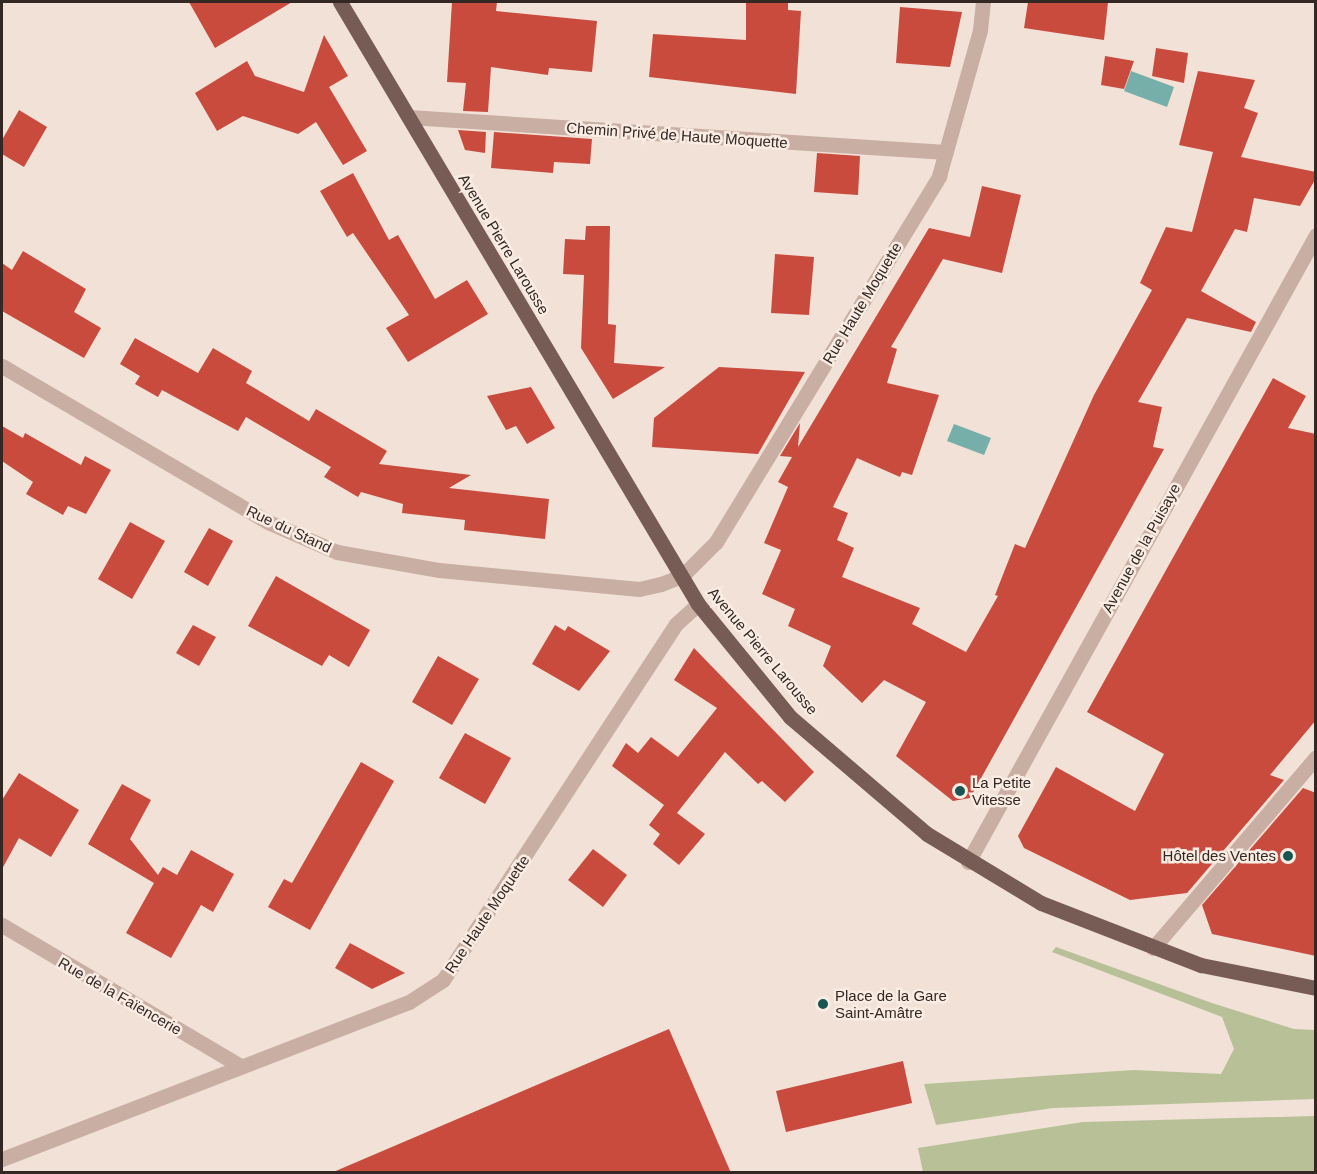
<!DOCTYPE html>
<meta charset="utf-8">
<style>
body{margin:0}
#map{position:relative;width:1317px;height:1174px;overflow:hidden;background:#f1e1d7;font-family:Arial,sans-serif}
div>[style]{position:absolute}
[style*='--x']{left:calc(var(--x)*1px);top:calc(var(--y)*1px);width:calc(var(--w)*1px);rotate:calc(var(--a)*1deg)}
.green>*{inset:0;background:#b8c097}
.water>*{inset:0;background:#76afa9}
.building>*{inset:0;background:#c94b3e}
.minor>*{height:15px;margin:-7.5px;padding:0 7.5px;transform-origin:7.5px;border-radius:7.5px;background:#c9afa3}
.major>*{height:15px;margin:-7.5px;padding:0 7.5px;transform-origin:7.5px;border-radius:7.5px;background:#775c56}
.dots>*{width:16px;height:16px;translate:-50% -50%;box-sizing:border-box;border:3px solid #f9ece3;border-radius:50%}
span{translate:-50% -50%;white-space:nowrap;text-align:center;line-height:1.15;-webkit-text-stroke:5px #f9ece3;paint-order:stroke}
.street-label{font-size:15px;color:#342825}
.poi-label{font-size:15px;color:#342825}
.left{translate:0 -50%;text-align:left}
.right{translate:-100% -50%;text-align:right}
.frame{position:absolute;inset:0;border:3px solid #342825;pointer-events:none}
</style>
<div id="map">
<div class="green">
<i style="clip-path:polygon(1056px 947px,1212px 1003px,1294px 1029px,1315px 1030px,1315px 1099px,1053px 1108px,936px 1125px,924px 1084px,1134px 1070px,1221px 1074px,1234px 1049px,1222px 1017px,1052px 952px)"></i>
<i style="clip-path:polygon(1315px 1116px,1315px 1172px,923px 1172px,918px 1148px,1083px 1122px)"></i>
</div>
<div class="water">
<i style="clip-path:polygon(1131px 71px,1174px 87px,1167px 107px,1124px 91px)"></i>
<i style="clip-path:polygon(954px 424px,991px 438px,984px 455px,947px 441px)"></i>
</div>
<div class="building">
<i style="clip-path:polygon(189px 2px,292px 2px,215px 48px)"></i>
<i style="clip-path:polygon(452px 2px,497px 2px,496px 11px,597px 21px,592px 72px,549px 68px,548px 75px,491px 67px,488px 112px,463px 111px,466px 83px,447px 82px)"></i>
<i style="clip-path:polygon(746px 2px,788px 2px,788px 10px,801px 11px,796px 94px,649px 77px,653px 34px,746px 40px)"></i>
<i style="clip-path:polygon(1028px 2px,1108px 2px,1104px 40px,1024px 28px)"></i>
<i style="clip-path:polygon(900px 7px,962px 12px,950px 67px,896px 63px)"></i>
<i style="clip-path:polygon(324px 35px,348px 76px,329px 87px,367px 151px,343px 165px,316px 122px,298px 134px,243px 116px,217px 131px,195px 93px,247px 61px,255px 76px,304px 92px)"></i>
<i style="clip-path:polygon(1156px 48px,1188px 53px,1184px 83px,1152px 76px)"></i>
<i style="clip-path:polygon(1105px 56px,1134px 61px,1124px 89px,1101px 85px)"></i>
<i style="clip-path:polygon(1198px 71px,1255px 80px,1244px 108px,1258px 113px,1241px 157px,1316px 172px,1316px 178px,1300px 206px,1254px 198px,1247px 232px,1235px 229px,1201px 291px,1256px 322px,1251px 332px,1187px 318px,1138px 402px,1162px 407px,1153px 447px,1164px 449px,970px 798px,953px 801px,896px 756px,926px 702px,884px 680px,862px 703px,823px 666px,831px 646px,788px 626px,795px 609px,762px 594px,781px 550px,764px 543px,788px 487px,778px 482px,792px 457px,780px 456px,800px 423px,798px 447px,929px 228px,970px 237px,982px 186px,1021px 195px,1002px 273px,943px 259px,891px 347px,897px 349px,887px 383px,939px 395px,912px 475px,902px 472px,900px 477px,857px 458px,833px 507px,848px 513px,837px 540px,854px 548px,842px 577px,920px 608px,912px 624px,966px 652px,998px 596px,995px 595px,1015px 544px,1025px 548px,1094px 395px,1152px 290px,1140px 283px,1166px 227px,1192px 232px,1213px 152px,1179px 145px)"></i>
<i style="clip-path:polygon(19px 110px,47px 127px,24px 167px,2px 154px,2px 140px)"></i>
<i style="clip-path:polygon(458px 130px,486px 132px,485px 153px,465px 150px)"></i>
<i style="clip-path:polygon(494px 132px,592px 139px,590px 164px,554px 162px,553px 173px,491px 168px)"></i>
<i style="clip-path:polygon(817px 153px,860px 156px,858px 195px,814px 192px)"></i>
<i style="clip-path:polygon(353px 173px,389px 240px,398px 235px,435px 299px,467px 280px,488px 314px,408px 362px,386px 328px,409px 315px,353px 233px,347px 237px,320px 191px)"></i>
<i style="clip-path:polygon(586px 226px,610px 226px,608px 324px,616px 325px,614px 363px,665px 367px,613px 399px,581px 348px,584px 275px,563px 274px,565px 239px,585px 240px)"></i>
<i style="clip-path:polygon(23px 251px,86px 289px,74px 312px,101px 328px,84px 358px,2px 311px,2px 263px,12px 270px)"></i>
<i style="clip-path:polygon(775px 254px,814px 257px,809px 315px,771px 313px)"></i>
<i style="clip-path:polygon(135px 338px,198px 373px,213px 348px,252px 371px,246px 383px,309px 421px,316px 409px,387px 451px,379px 464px,471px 475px,449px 488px,549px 499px,545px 539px,464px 530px,465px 520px,402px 513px,403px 504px,361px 492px,358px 497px,324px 477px,331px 467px,246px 417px,238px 431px,162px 390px,158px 397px,135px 384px,140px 376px,120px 364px)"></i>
<i style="clip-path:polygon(719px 367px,805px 372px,758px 454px,652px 447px,654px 418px)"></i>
<i style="clip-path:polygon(1273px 378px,1306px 396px,1288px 428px,1316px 434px,1316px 720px,1270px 775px,1284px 780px,1187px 893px,1130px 900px,1024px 848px,1018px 836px,1056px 767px,1135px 811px,1164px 754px,1087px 712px)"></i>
<i style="clip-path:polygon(531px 387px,555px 428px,527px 444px,516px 426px,506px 430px,487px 396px)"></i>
<i style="clip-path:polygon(2px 426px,23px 438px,25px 433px,81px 465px,85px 456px,111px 470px,86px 514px,68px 506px,63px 515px,26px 494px,33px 482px,2px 461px)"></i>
<i style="clip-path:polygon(130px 522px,165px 541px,132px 599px,98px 579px)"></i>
<i style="clip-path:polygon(209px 528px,233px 541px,208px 586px,184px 572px)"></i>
<i style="clip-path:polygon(276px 576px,370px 630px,349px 667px,329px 655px,322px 666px,248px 626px)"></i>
<i style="clip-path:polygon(193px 625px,216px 637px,199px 666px,176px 653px)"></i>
<i style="clip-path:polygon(555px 625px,565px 631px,568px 626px,610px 651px,579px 691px,532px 664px)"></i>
<i style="clip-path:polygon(694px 648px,814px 772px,785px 802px,762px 781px,758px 784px,725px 752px,677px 813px,705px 834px,679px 865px,653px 844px,660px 834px,649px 825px,664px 805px,612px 766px,626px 743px,638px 753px,651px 737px,678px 757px,717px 708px,674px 680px)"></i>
<i style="clip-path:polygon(438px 656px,479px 679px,452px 725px,412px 702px)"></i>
<i style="clip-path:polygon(465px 733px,511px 758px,485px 804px,439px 778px)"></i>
<i style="clip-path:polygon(361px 762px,394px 781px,310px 930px,268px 907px,284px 879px,292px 883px)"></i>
<i style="clip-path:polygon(19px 773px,79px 810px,51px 857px,19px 838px,2px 869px,2px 800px)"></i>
<i style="clip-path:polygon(122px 784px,151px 800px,130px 839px,158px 875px,163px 867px,177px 875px,191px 850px,234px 874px,213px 912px,201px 905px,171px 958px,126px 933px,154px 883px,88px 844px)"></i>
<i style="clip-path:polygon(1303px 788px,1316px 793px,1316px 956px,1212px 934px,1202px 905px)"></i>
<i style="clip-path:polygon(593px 849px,627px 875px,603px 907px,568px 880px)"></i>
<i style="clip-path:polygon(350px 943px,405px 973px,372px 989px,335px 968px)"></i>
<i style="clip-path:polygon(669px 1029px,731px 1173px,331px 1173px,553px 1078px)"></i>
<i style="clip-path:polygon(903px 1061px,912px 1103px,786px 1132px,776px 1091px)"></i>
</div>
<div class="minor">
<i style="--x:409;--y:117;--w:538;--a:3.73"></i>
<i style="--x:2;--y:366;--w:308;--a:30.4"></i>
<i style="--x:268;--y:522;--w:75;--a:23.5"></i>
<i style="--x:337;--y:552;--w:104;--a:10"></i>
<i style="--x:439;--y:570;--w:201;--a:5.4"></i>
<i style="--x:639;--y:589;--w:23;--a:-13"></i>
<i style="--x:661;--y:584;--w:22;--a:-21"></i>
<i style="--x:682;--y:576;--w:48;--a:-45"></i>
<i style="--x:716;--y:542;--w:429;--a:-58.6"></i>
<i style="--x:939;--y:176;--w:152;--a:-74.3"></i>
<i style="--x:980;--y:30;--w:28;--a:-84"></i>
<i style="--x:968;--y:862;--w:717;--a:-60.97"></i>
<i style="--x:2;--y:925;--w:277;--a:30.6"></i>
<i style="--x:1153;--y:948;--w:251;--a:-49.5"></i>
<i style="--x:2;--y:1159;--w:436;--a:-21.1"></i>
<i style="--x:409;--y:1002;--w:40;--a:-32.9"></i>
<i style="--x:443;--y:980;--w:425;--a:-56.8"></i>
<i style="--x:676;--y:624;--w:30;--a:-42"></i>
</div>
<div class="major">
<i style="--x:340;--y:2;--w:700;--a:59.26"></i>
<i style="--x:698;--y:604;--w:146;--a:50.8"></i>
<i style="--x:790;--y:717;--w:180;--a:40.5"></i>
<i style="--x:927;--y:834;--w:133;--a:31.2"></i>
<i style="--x:1041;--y:903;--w:172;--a:21.2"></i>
<i style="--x:1201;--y:965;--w:117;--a:11.3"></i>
</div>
<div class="dots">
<i style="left:960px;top:791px;background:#1a5651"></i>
<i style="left:1288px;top:856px;background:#1a5651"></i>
<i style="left:823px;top:1004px;background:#1a5651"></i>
</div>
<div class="street-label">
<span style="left:677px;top:135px;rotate:4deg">Chemin Privé de Haute Moquette</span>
<span style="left:504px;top:244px;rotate:59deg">Avenue Pierre Larousse</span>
<span style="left:862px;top:303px;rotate:-59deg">Rue Haute Moquette</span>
<span style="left:289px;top:529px;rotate:25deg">Rue du Stand</span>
<span style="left:1141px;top:548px;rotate:-61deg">Avenue de la Puisaye</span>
<span style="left:763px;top:651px;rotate:50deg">Avenue Pierre Larousse</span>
<span style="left:487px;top:914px;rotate:-56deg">Rue Haute Moquette</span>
<span style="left:120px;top:996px;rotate:30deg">Rue de la Faïencerie</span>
</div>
<div class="poi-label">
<span class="left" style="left:972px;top:791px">La Petite<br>Vitesse</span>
<span class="right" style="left:1276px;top:856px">Hôtel des Ventes</span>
<span class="left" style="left:835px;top:1004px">Place de la Gare<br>Saint-Amâtre</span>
</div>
<div class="frame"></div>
</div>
